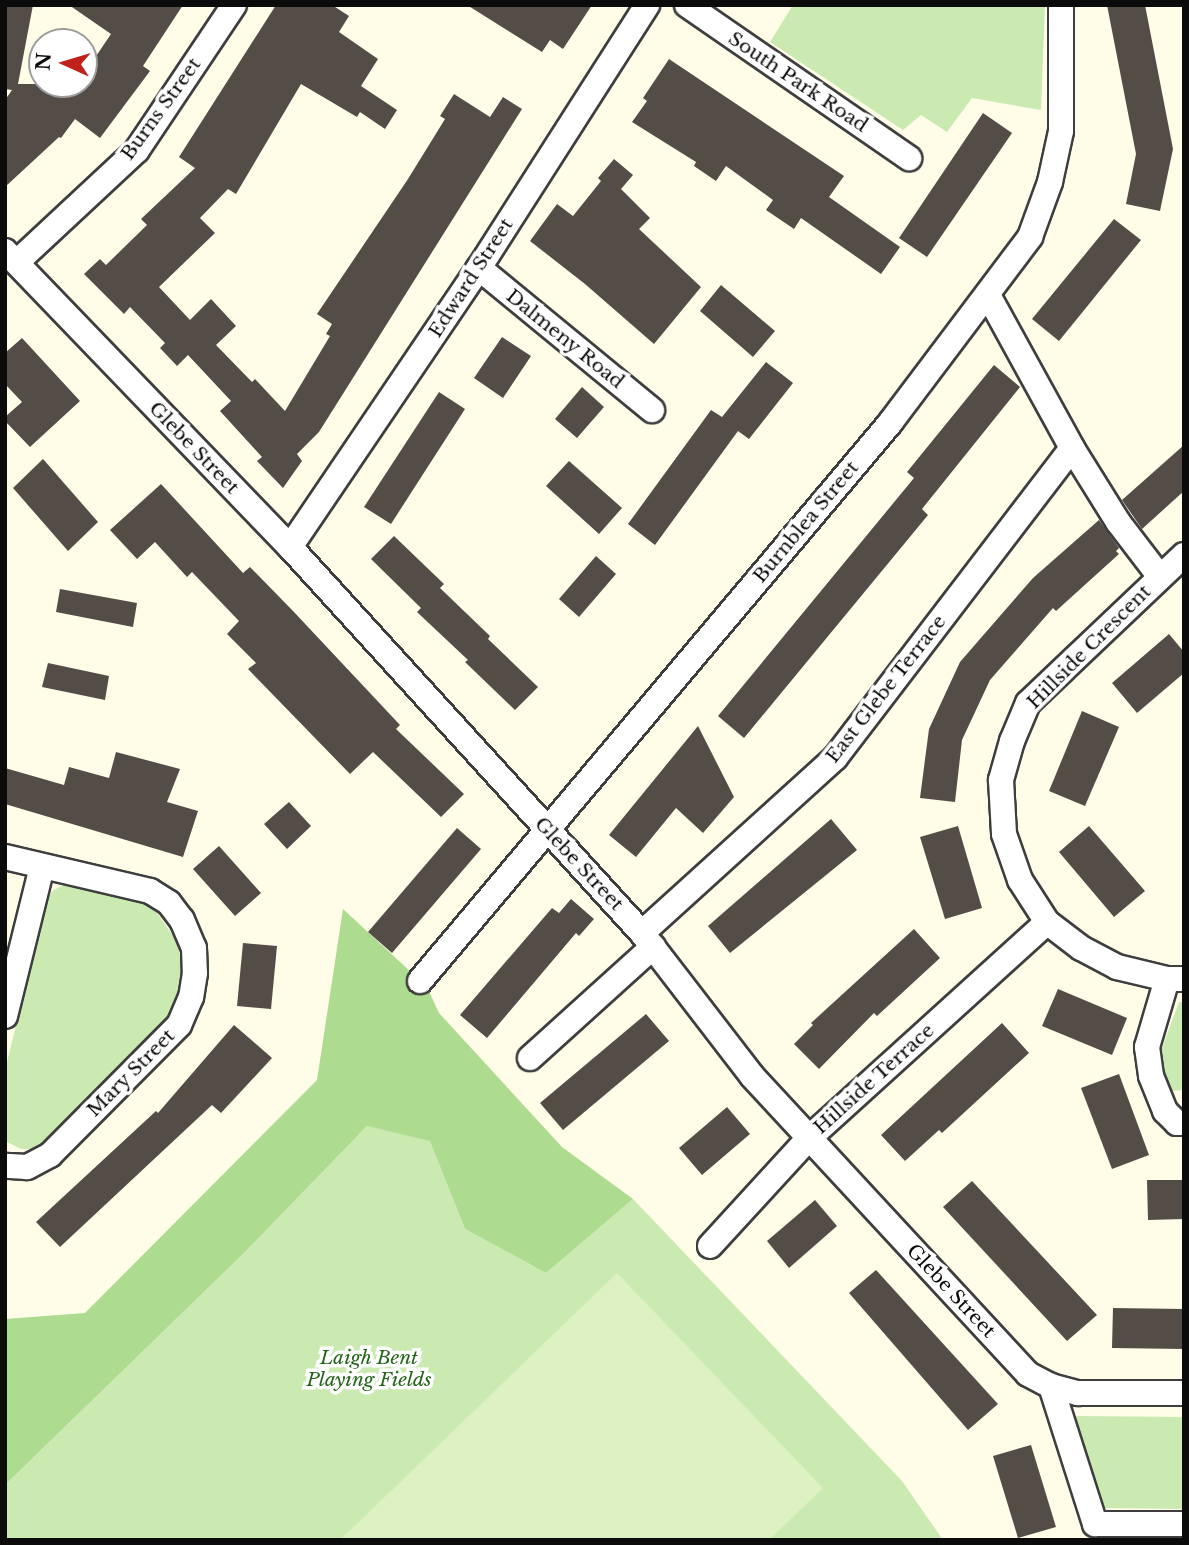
<!DOCTYPE html>
<style>
body{margin:0}
#map{position:relative;width:1189px;height:1545px;overflow:hidden;background:#fffce8;font-family:"Libre Baskerville",serif}
div>[style]{position:absolute}
[style*='--x']{left:calc(var(--x)*1px);top:calc(var(--y)*1px);width:calc(var(--w)*1px);rotate:calc(var(--a)*1deg)}
.green>*{inset:0;background:#cbeab1}
.forest>*{inset:0;background:#addc90}
.pitch>*{inset:0;background:#def1c3}
.building>*{inset:0;background:#544d47}
.roads{filter:drop-shadow(2px 0 #3e3e3e) drop-shadow(-2px 0 #3e3e3e) drop-shadow(0 2px #3e3e3e) drop-shadow(0 -2px #3e3e3e)}
.street>*{height:24px;margin:-12px;padding:0 12px;transform-origin:12px;border-radius:12px;background:#fff}
span{translate:-50% -50%;white-space:nowrap;text-align:center;line-height:1.15;-webkit-text-stroke:7px #fff;paint-order:stroke}
.street-label{font-size:19px;color:#0b0b0b}
.park-label{font-size:19px;color:#246419;font-style:italic}
.frame{position:absolute;inset:0;border:7px solid #0b0b0b;pointer-events:none}
.north{position:absolute;left:28px;top:28px;width:70px;height:70px;box-sizing:border-box;background:#fff;border:2px solid #9d9d9d;border-radius:50%;rotate:274deg;font-size:19px;font-weight:700;line-height:28px;text-align:center;color:#0b0b0b}
.north::after{content:'';display:block;margin:auto;width:24px;height:32px;background:#c0211d;clip-path:polygon(50% 0,100% 100%,50% 72%,0 100%)}
</style>
<div id="map">
<div class="green">
<i style="clip-path:polygon(793px 5px,1045px 5px,1041px 110px,972px 98px,947px 132px,921px 115px,903px 130px,770px 42px)"></i>
<i style="clip-path:polygon(71px 881px,137px 899px,155px 910px,178px 943px,184px 978px,171px 1012px,159px 1029px,54px 1139px,37px 1149px,21px 1149px,5px 1141px,5px 1070px,47px 900px,52px 891px)"></i>
<i style="clip-path:polygon(1179px 1002px,1184px 1002px,1184px 1090px,1171px 1091px,1162px 1065px,1162px 1048px)"></i>
<i style="clip-path:polygon(367px 1126px,430px 1140px,465px 1229px,546px 1273px,633px 1199px,902px 1481px,943px 1540px,5px 1540px,5px 1485px,244px 1253px)"></i>
<i style="clip-path:polygon(1076px 1416px,1184px 1417px,1184px 1509px,1102px 1508px)"></i>
</div>
<div class="forest">
<i style="clip-path:polygon(343px 909px,427px 987px,439px 1013px,562px 1147px,633px 1199px,546px 1273px,465px 1229px,430px 1141px,367px 1126px,244px 1253px,5px 1485px,5px 1319px,85px 1313px,317px 1080px)"></i>
</div>
<div class="pitch">
<i style="clip-path:polygon(617px 1273px,823px 1488px,769px 1540px,340px 1540px)"></i>
</div>
<div class="building">
<i style="clip-path:polygon(5px 5px,33px 5px,18px 84px,84px 84px,84px 74px,111px 34px,69px 5px,183px 5px,143px 66px,150px 71px,100px 138px,75px 119px,61px 138px,59px 137px,5px 187px,5px 100px,12px 90px,5px 89px)"></i>
<i style="clip-path:polygon(276px 5px,332px 5px,349px 16px,339px 32px,378px 59px,361px 86px,397px 110px,385px 129px,360px 112px,357px 117px,301px 84px,236px 194px,228px 189px,200px 218px,215px 233px,159px 287px,190px 320px,211px 299px,236px 326px,216px 345px,252px 382px,255px 379px,285px 411px,330px 336px,326px 334px,332px 324px,317px 314px,408px 179px,445px 119px,440px 116px,454px 94px,490px 117px,503px 97px,522px 109px,319px 432px,297px 454px,302px 461px,283px 488px,257px 461px,262px 457px,220px 411px,231px 401px,188px 355px,177px 366px,160px 348px,165px 343px,130px 307px,124px 314px,84px 274px,100px 259px,106px 265px,147px 225px,141px 219px,195px 168px,179px 157px)"></i>
<i style="clip-path:polygon(467px 5px,592px 5px,563px 49px,550px 40px,542px 52px)"></i>
<i style="clip-path:polygon(1107px 5px,1145px 5px,1173px 149px,1160px 211px,1126px 204px,1136px 154px)"></i>
<i style="clip-path:polygon(669px 59px,844px 176px,829px 197px,900px 247px,881px 274px,801px 218px,794px 229px,766px 210px,773px 200px,726px 166px,716px 181px,694px 166px,696px 162px,632px 122px,647px 101px,643px 98px)"></i>
<i style="clip-path:polygon(983px 113px,1012px 133px,927px 257px,899px 238px)"></i>
<i style="clip-path:polygon(614px 159px,633px 175px,621px 189px,650px 218px,639px 229px,701px 287px,654px 344px,585px 284px,530px 241px,557px 204px,573px 216px,601px 181px,598px 178px)"></i>
<i style="clip-path:polygon(1114px 219px,1141px 240px,1059px 341px,1032px 319px)"></i>
<i style="clip-path:polygon(721px 285px,775px 331px,753px 357px,700px 311px)"></i>
<i style="clip-path:polygon(502px 337px,531px 356px,503px 398px,474px 378px)"></i>
<i style="clip-path:polygon(22px 338px,80px 401px,30px 447px,5px 421px,5px 417px,22px 402px,5px 384px,5px 353px)"></i>
<i style="clip-path:polygon(766px 362px,793px 383px,749px 439px,738px 431px,655px 545px,628px 524px,711px 410px,722px 417px)"></i>
<i style="clip-path:polygon(994px 365px,1020px 387px,922px 509px,928px 515px,744px 738px,718px 716px,914px 478px,907px 472px)"></i>
<i style="clip-path:polygon(582px 387px,604px 407px,577px 438px,555px 419px)"></i>
<i style="clip-path:polygon(439px 392px,465px 409px,391px 524px,364px 507px)"></i>
<i style="clip-path:polygon(1184px 445px,1184px 491px,1142px 529px,1122px 500px)"></i>
<i style="clip-path:polygon(43px 459px,98px 522px,68px 551px,13px 488px)"></i>
<i style="clip-path:polygon(569px 461px,622px 508px,599px 534px,546px 486px)"></i>
<i style="clip-path:polygon(161px 484px,243px 573px,250px 567px,293px 611px,400px 725px,396px 729px,464px 794px,441px 817px,373px 752px,350px 774px,248px 669px,256px 663px,227px 634px,239px 621px,192px 572px,187px 577px,155px 542px,137px 559px,110px 530px)"></i>
<i style="clip-path:polygon(1099px 520px,1119px 548px,1116px 551px,1119px 554px,1056px 611px,1053px 608px,990px 680px,962px 740px,955px 802px,920px 798px,929px 729px,960px 662px,1033px 578px)"></i>
<i style="clip-path:polygon(394px 536px,444px 584px,440px 588px,490px 636px,488px 639px,538px 687px,515px 710px,465px 662px,468px 660px,417px 612px,421px 608px,371px 559px)"></i>
<i style="clip-path:polygon(596px 556px,616px 574px,579px 617px,559px 599px)"></i>
<i style="clip-path:polygon(60px 589px,137px 603px,133px 627px,56px 612px)"></i>
<i style="clip-path:polygon(1169px 634px,1184px 652px,1184px 673px,1137px 713px,1112px 683px)"></i>
<i style="clip-path:polygon(48px 663px,109px 676px,105px 700px,42px 687px)"></i>
<i style="clip-path:polygon(1082px 711px,1119px 727px,1085px 806px,1049px 791px)"></i>
<i style="clip-path:polygon(698px 726px,734px 797px,703px 833px,676px 808px,636px 857px,609px 835px)"></i>
<i style="clip-path:polygon(116px 752px,180px 769px,167px 802px,198px 811px,183px 857px,5px 804px,5px 768px,64px 785px,69px 767px,109px 778px)"></i>
<i style="clip-path:polygon(289px 802px,311px 826px,287px 849px,264px 824px)"></i>
<i style="clip-path:polygon(831px 819px,857px 850px,730px 953px,708px 926px)"></i>
<i style="clip-path:polygon(958px 826px,982px 908px,945px 919px,920px 837px)"></i>
<i style="clip-path:polygon(1089px 826px,1145px 891px,1114px 917px,1059px 852px)"></i>
<i style="clip-path:polygon(457px 828px,481px 849px,392px 953px,368px 932px)"></i>
<i style="clip-path:polygon(219px 846px,261px 893px,235px 916px,193px 869px)"></i>
<i style="clip-path:polygon(571px 899px,594px 919px,579px 936px,576px 933px,487px 1038px,460px 1015px,552px 908px,559px 913px)"></i>
<i style="clip-path:polygon(914px 929px,940px 958px,877px 1016px,874px 1013px,819px 1069px,794px 1044px,813px 1025px,811px 1023px)"></i>
<i style="clip-path:polygon(243px 943px,277px 946px,271px 1009px,237px 1006px)"></i>
<i style="clip-path:polygon(1058px 989px,1127px 1018px,1112px 1055px,1042px 1026px)"></i>
<i style="clip-path:polygon(646px 1014px,669px 1041px,563px 1130px,540px 1103px)"></i>
<i style="clip-path:polygon(1002px 1023px,1029px 1053px,942px 1133px,939px 1130px,905px 1161px,881px 1135px)"></i>
<i style="clip-path:polygon(234px 1025px,272px 1058px,221px 1113px,212px 1105px,60px 1247px,36px 1222px,156px 1111px,158px 1113px)"></i>
<i style="clip-path:polygon(1119px 1074px,1149px 1155px,1112px 1169px,1081px 1088px)"></i>
<i style="clip-path:polygon(727px 1107px,750px 1134px,702px 1175px,679px 1148px)"></i>
<i style="clip-path:polygon(1147px 1180px,1184px 1180px,1184px 1219px,1148px 1220px)"></i>
<i style="clip-path:polygon(972px 1181px,1097px 1315px,1067px 1341px,943px 1207px)"></i>
<i style="clip-path:polygon(815px 1200px,837px 1226px,789px 1268px,767px 1241px)"></i>
<i style="clip-path:polygon(876px 1270px,998px 1404px,968px 1430px,849px 1293px)"></i>
<i style="clip-path:polygon(1113px 1308px,1184px 1309px,1184px 1349px,1112px 1348px)"></i>
<i style="clip-path:polygon(1031px 1445px,1056px 1527px,1018px 1538px,993px 1456px)"></i>
</div>
<div class="roads">
<div class="street">
<i style="--x:687;--y:5;--w:270;--a:34.6"></i>
<i style="--x:5;--y:251;--w:411;--a:46.1"></i>
<i style="--x:290;--y:547;--w:522;--a:47.64"></i>
<i style="--x:642;--y:933;--w:180;--a:52.4"></i>
<i style="--x:752;--y:1076;--w:406;--a:47.2"></i>
<i style="--x:1028;--y:1374;--w:26;--a:28"></i>
<i style="--x:1051;--y:1386;--w:28;--a:15"></i>
<i style="--x:1078;--y:1393;--w:106;--a:0"></i>
<i style="--x:17;--y:262;--w:164;--a:-43"></i>
<i style="--x:137;--y:150;--w:174;--a:-56.2"></i>
<i style="--x:479;--y:268;--w:224;--a:39.4"></i>
<i style="--x:988;--y:295;--w:175;--a:61.2"></i>
<i style="--x:1072;--y:448;--w:87;--a:58.1"></i>
<i style="--x:1118;--y:522;--w:69;--a:52.6"></i>
<i style="--x:290;--y:547;--w:337;--a:-55.9"></i>
<i style="--x:479;--y:268;--w:312;--a:-57.4"></i>
<i style="--x:1184;--y:555;--w:215;--a:136.5"></i>
<i style="--x:1028;--y:703;--w:41;--a:112.8"></i>
<i style="--x:1012;--y:741;--w:41;--a:105.8"></i>
<i style="--x:1001;--y:780;--w:54;--a:86.8"></i>
<i style="--x:1004;--y:834;--w:49;--a:70.8"></i>
<i style="--x:1020;--y:880;--w:50;--a:57.3"></i>
<i style="--x:1047;--y:922;--w:43;--a:37.4"></i>
<i style="--x:1081;--y:948;--w:41;--a:27.8"></i>
<i style="--x:1117;--y:967;--w:51;--a:13.5"></i>
<i style="--x:1167;--y:979;--w:17;--a:0"></i>
<i style="--x:5;--y:857;--w:149;--a:13.2"></i>
<i style="--x:150;--y:891;--w:22;--a:32"></i>
<i style="--x:169;--y:903;--w:21;--a:53"></i>
<i style="--x:182;--y:920;--w:30;--a:67"></i>
<i style="--x:194;--y:948;--w:25;--a:88"></i>
<i style="--x:195;--y:973;--w:24;--a:99"></i>
<i style="--x:191;--y:997;--w:30;--a:113"></i>
<i style="--x:179;--y:1025;--w:183;--a:134.8"></i>
<i style="--x:50;--y:1155;--w:26;--a:152"></i>
<i style="--x:27;--y:1167;--w:22;--a:-177"></i>
<i style="--x:642;--y:933;--w:261;--a:-42.2"></i>
<i style="--x:835;--y:758;--w:390;--a:-52.6"></i>
<i style="--x:1167;--y:979;--w:71;--a:106.4"></i>
<i style="--x:1147;--y:1047;--w:29;--a:82"></i>
<i style="--x:1151;--y:1076;--w:38;--a:68"></i>
<i style="--x:1165;--y:1111;--w:17;--a:45"></i>
<i style="--x:1177;--y:1123;--w:7;--a:0"></i>
<i style="--x:420;--y:981;--w:730;--a:-49.89"></i>
<i style="--x:890;--y:423;--w:233;--a:-53"></i>
<i style="--x:1030;--y:237;--w:59;--a:-70"></i>
<i style="--x:1050;--y:182;--w:52;--a:-77.8"></i>
<i style="--x:1061;--y:131;--w:126;--a:-90"></i>
<i style="--x:5;--y:1016;--w:154;--a:-76.1"></i>
<i style="--x:530;--y:1058;--w:166;--a:-42.1"></i>
<i style="--x:710;--y:1246;--w:147;--a:-47.5"></i>
<i style="--x:809;--y:1138;--w:321;--a:-42.2"></i>
<i style="--x:1051;--y:1386;--w:145;--a:72.3"></i>
<i style="--x:1095;--y:1524;--w:89;--a:0"></i>
</div>
</div>
<div class="street-label">
<span style="left:798px;top:82px;rotate:34deg">South Park Road</span>
<span style="left:161px;top:109px;rotate:-54deg">Burns Street</span>
<span style="left:471px;top:278px;rotate:-57deg">Edward Street</span>
<span style="left:565px;top:339px;rotate:39deg">Dalmeny Road</span>
<span style="left:194px;top:448px;rotate:46deg">Glebe Street</span>
<span style="left:806px;top:522px;rotate:-50deg">Burnblea Street</span>
<span style="left:1089px;top:647px;rotate:-45deg">Hillside Crescent</span>
<span style="left:886px;top:689px;rotate:-52deg">East Glebe Terrace</span>
<span style="left:579px;top:864px;rotate:47deg">Glebe Street</span>
<span style="left:131px;top:1073px;rotate:-45deg">Mary Street</span>
<span style="left:874px;top:1079px;rotate:-42deg">Hillside Terrace</span>
<span style="left:951px;top:1291px;rotate:47deg">Glebe Street</span>
</div>
<div class="park-label">
<span style="left:369px;top:1369px">Laigh Bent<br>Playing Fields</span>
</div>
<div class="frame"></div>
<div class="north">N</div>
</div>
